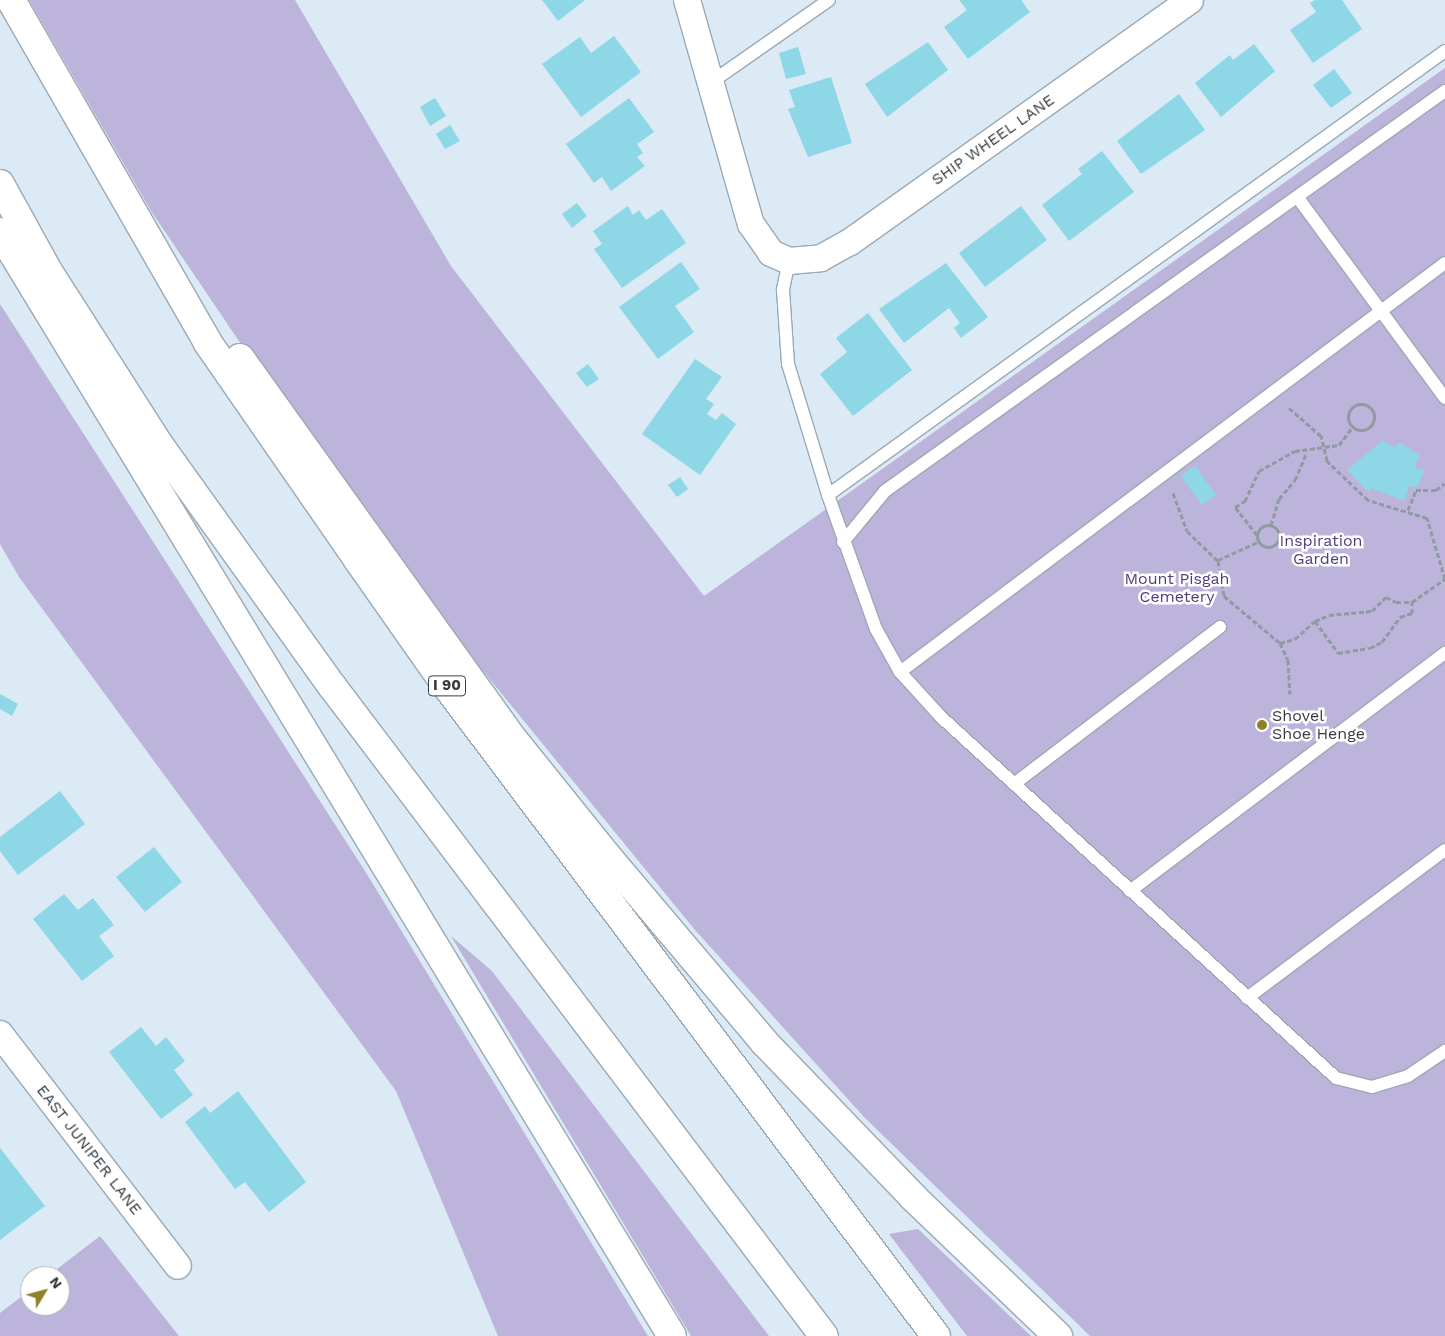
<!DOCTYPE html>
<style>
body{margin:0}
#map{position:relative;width:1445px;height:1336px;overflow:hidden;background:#dbeaf5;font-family:"Work Sans",sans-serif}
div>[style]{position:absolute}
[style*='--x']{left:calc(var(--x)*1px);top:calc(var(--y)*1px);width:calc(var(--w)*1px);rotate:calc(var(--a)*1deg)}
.green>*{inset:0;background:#bdb4dc}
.building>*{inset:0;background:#8dd7e6}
.path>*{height:3px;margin-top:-1.5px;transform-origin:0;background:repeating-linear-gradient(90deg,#8f9aa1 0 5px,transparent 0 7.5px)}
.path>.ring{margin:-1.5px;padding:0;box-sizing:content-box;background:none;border:3px solid #8f9aa1;border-radius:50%}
.roads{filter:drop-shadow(1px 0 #9aa9b4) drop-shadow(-1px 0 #9aa9b4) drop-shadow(0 1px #9aa9b4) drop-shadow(0 -1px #9aa9b4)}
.lane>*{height:12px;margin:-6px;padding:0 6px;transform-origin:6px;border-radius:6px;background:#fff}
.street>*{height:26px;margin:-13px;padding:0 13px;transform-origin:13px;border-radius:13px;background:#fff}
.highway>*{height:28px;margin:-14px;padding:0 14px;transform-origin:14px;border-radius:14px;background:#fff}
.dots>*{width:14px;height:14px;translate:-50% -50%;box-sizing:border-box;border:2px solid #fff;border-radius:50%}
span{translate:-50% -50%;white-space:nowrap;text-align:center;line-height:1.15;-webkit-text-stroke:5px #fff;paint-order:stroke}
.shield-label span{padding:1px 4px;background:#fff;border:1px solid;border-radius:4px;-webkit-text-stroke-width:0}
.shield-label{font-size:15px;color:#363c40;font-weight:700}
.street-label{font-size:16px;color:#363c40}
.park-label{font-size:16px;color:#523e7f}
.poi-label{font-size:16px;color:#363c40}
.left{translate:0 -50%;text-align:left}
.north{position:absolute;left:20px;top:1266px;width:50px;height:50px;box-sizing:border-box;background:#fff;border:1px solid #afb1b3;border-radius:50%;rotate:53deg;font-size:14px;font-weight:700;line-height:20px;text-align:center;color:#363c40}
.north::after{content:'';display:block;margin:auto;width:18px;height:22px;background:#908128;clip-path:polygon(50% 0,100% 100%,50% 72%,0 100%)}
</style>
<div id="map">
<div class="green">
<i style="clip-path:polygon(29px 0,295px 0,451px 266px,704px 596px,1445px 68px,1445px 1336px,1090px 1336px,865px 1118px,695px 930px,483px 671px,308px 443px,151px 211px)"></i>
<i style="clip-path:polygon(0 304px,365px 871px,648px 1336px,498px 1336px,396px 1091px,19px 577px,0 544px)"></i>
<i style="clip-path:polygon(451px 936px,492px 971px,769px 1336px,691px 1336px)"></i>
<i style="clip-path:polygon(918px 1229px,1031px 1336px,967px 1336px,889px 1234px)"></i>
<i style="clip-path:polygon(100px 1236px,179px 1336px,0 1336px,0 1313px,30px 1290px,30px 1306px,60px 1306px,60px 1276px,48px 1276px)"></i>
</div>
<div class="building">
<i style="clip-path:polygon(542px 0,585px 0,558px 21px)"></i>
<i style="clip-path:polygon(959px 0,1021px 0,1030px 12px,968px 59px,944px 27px,967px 10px)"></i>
<i style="clip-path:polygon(1315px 0,1342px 0,1362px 29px,1313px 63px,1290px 30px,1316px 12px,1310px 3px)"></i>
<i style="clip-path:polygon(614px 36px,641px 72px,581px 117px,542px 64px,580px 37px,591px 53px)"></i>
<i style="clip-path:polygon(928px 42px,948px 70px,887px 117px,865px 84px)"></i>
<i style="clip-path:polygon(1254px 44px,1275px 71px,1221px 117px,1195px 83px,1230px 55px,1233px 60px)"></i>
<i style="clip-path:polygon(798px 47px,806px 74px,786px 79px,779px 53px)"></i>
<i style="clip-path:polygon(1334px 69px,1352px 93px,1331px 108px,1313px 85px)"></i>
<i style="clip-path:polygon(831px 77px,852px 143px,808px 157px,788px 109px,795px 107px,789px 90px)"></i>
<i style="clip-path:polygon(1179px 94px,1205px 130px,1141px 174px,1117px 141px)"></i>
<i style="clip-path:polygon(435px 98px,446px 116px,430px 126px,420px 107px)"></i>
<i style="clip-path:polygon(629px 98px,654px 132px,637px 144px,643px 153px,637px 157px,645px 166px,611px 191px,602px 177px,594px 183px,566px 144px)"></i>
<i style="clip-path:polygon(450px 125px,460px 141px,445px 149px,436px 134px)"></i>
<i style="clip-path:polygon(1102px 151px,1134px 192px,1069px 241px,1042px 205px,1082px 174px,1078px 169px)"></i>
<i style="clip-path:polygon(577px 203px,587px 216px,572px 228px,562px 214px)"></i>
<i style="clip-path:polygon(628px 206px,633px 215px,639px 210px,646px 220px,662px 209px,686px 243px,622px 288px,594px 249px,602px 244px,593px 231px)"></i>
<i style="clip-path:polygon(1021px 206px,1047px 240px,985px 287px,959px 253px)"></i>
<i style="clip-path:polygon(681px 262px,700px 289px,675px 306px,694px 332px,658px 359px,619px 307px)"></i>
<i style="clip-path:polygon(946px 263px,988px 317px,961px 338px,954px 328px,960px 323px,949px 308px,904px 343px,879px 309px)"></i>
<i style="clip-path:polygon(868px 313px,912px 370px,853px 416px,820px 374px,847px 352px,836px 338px)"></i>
<i style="clip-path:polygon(695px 359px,722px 377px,706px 399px,714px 404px,707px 414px,716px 420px,722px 413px,736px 424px,700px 475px,642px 434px)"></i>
<i style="clip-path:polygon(588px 364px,599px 379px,587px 387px,576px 373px)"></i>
<i style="clip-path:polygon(1383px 440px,1395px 448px,1399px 442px,1419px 455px,1415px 468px,1424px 470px,1418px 487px,1409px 486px,1404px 501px,1372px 488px,1368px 492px,1347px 470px)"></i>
<i style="clip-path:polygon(1195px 465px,1216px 495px,1202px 505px,1181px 476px)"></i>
<i style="clip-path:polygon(680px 477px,688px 489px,677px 497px,668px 485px)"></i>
<i style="clip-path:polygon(0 694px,18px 704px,12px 716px,0 709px)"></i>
<i style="clip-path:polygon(60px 791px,85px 824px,18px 875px,0 851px,0 837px)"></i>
<i style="clip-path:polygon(154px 847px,182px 882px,145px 912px,116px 877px)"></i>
<i style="clip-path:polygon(64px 894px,78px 910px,93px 898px,114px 925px,99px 936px,114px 956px,82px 981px,33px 919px)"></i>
<i style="clip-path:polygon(141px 1027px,156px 1046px,166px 1037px,185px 1061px,174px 1070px,193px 1095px,161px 1119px,109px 1052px)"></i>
<i style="clip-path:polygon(238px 1091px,306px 1182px,269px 1212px,245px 1182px,235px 1189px,185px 1122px,205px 1106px,210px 1113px)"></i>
<i style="clip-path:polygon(0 1148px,45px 1206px,0 1240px)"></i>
</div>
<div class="path">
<i class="ring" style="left:1348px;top:404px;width:23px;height:23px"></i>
<i style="--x:1173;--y:493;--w:40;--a:69.8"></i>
<i style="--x:1187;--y:531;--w:43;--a:44.1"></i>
<i style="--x:1218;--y:561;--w:36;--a:80"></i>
<i style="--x:1224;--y:596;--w:73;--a:40"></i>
<i style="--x:1280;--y:643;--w:19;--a:65"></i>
<i style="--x:1288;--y:660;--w:34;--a:87"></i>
<i style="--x:1408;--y:510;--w:22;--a:-68"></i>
<i style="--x:1416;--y:490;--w:20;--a:0"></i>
<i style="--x:1436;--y:490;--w:11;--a:-38"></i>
<i class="ring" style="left:1257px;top:525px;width:19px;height:19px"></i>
<i style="--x:1271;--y:525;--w:27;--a:-73"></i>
<i style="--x:1279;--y:499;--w:25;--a:-50"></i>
<i style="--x:1295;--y:480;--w:30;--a:-67"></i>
<i style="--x:1257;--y:535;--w:36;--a:-128"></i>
<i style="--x:1235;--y:507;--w:12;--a:-31"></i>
<i style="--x:1245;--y:501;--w:33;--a:-65"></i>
<i style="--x:1259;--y:471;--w:41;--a:-29.1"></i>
<i style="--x:1295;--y:451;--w:44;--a:-7.8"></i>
<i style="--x:1339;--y:445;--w:21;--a:-53"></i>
<i style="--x:1218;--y:560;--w:44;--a:-24.2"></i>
<i style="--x:1315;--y:621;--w:39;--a:54"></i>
<i style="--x:1338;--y:653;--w:32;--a:-9"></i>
<i style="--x:1370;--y:648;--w:13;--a:-27"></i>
<i style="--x:1382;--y:642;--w:31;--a:-54"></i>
<i style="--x:1400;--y:617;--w:13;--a:-18"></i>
<i style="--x:1412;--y:613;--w:11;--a:-90"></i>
<i style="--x:1280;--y:643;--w:16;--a:-15"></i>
<i style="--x:1295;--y:639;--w:27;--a:-42"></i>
<i style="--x:1315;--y:621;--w:15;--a:-23"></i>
<i style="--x:1329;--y:615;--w:43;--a:-5.3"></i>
<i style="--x:1372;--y:611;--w:20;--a:-45"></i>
<i style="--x:1386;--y:597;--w:11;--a:27"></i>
<i style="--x:1396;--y:602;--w:16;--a:0"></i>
<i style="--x:1412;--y:602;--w:40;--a:-34.9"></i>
<i style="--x:1445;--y:579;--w:64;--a:-106.4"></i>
<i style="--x:1427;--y:518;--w:62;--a:-163"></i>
<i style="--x:1368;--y:500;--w:57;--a:-136.4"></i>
<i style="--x:1327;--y:461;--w:26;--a:-103"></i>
<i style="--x:1321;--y:436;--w:44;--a:-138.7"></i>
</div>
<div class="roads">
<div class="lane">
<i style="--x:710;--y:83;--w:145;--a:-34.9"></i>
<i style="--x:1298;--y:198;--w:248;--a:53.7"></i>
<i style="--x:789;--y:261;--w:30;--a:102"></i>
<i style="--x:783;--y:290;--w:74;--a:86.1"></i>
<i style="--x:788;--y:364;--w:137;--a:73"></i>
<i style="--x:828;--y:495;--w:760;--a:-35.74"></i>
<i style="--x:828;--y:495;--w:142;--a:70.3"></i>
<i style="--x:876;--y:629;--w:49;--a:60.8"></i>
<i style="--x:900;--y:672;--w:61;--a:47.7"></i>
<i style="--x:941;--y:717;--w:535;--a:42.42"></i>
<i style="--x:1336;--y:1078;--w:37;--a:14"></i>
<i style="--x:1372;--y:1087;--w:38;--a:-17"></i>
<i style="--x:1408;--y:1076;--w:45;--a:-34"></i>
<i style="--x:843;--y:542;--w:66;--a:-50.5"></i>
<i style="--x:885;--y:491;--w:688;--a:-35.54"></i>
<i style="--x:900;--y:672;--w:681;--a:-36.89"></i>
<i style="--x:1014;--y:784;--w:259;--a:-37.3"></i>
<i style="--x:1130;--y:891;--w:395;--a:-37.1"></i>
<i style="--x:1247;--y:998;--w:247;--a:-36.8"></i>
</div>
<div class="street">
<i style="--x:687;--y:0;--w:233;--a:74.1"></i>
<i style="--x:751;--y:224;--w:35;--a:55"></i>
<i style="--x:771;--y:253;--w:20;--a:24"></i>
<i style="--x:789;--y:261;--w:32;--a:-5"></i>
<i style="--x:821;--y:258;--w:33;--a:-29"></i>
<i style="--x:850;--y:242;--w:417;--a:-35.4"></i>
<i style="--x:0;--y:1034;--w:292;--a:52.5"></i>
</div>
<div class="highway">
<i style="--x:11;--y:0;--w:396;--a:60.1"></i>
<i style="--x:208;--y:343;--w:264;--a:55.3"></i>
<i style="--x:358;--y:560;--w:156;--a:54.9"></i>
<i style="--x:448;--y:688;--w:811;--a:53.02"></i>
<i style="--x:0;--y:184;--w:99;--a:61.1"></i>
<i style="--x:48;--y:271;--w:208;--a:57.4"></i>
<i style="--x:160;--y:446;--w:295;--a:54.4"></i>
<i style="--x:332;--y:686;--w:815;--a:52.88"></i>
<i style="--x:0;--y:232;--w:1292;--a:58.67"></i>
<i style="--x:240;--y:358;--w:469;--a:54.4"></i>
<i style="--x:513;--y:739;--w:150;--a:51.2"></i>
<i style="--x:607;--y:856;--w:245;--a:49.8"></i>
<i style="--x:765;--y:1043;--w:214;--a:46.1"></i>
<i style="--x:913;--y:1197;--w:201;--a:43.8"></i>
</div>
</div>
<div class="dots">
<i style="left:1262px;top:725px;background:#908128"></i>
</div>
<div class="shield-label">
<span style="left:447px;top:686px">I 90</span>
</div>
<div class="street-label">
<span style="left:993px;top:140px;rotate:-35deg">SHIP WHEEL LANE</span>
<span style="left:89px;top:1150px;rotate:52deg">EAST JUNIPER LANE</span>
</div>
<div class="park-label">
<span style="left:1321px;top:550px">Inspiration<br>Garden</span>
<span style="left:1177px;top:588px">Mount Pisgah<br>Cemetery</span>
</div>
<div class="poi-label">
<span class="left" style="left:1272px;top:725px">Shovel<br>Shoe Henge</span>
</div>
<div class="north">N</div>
</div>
